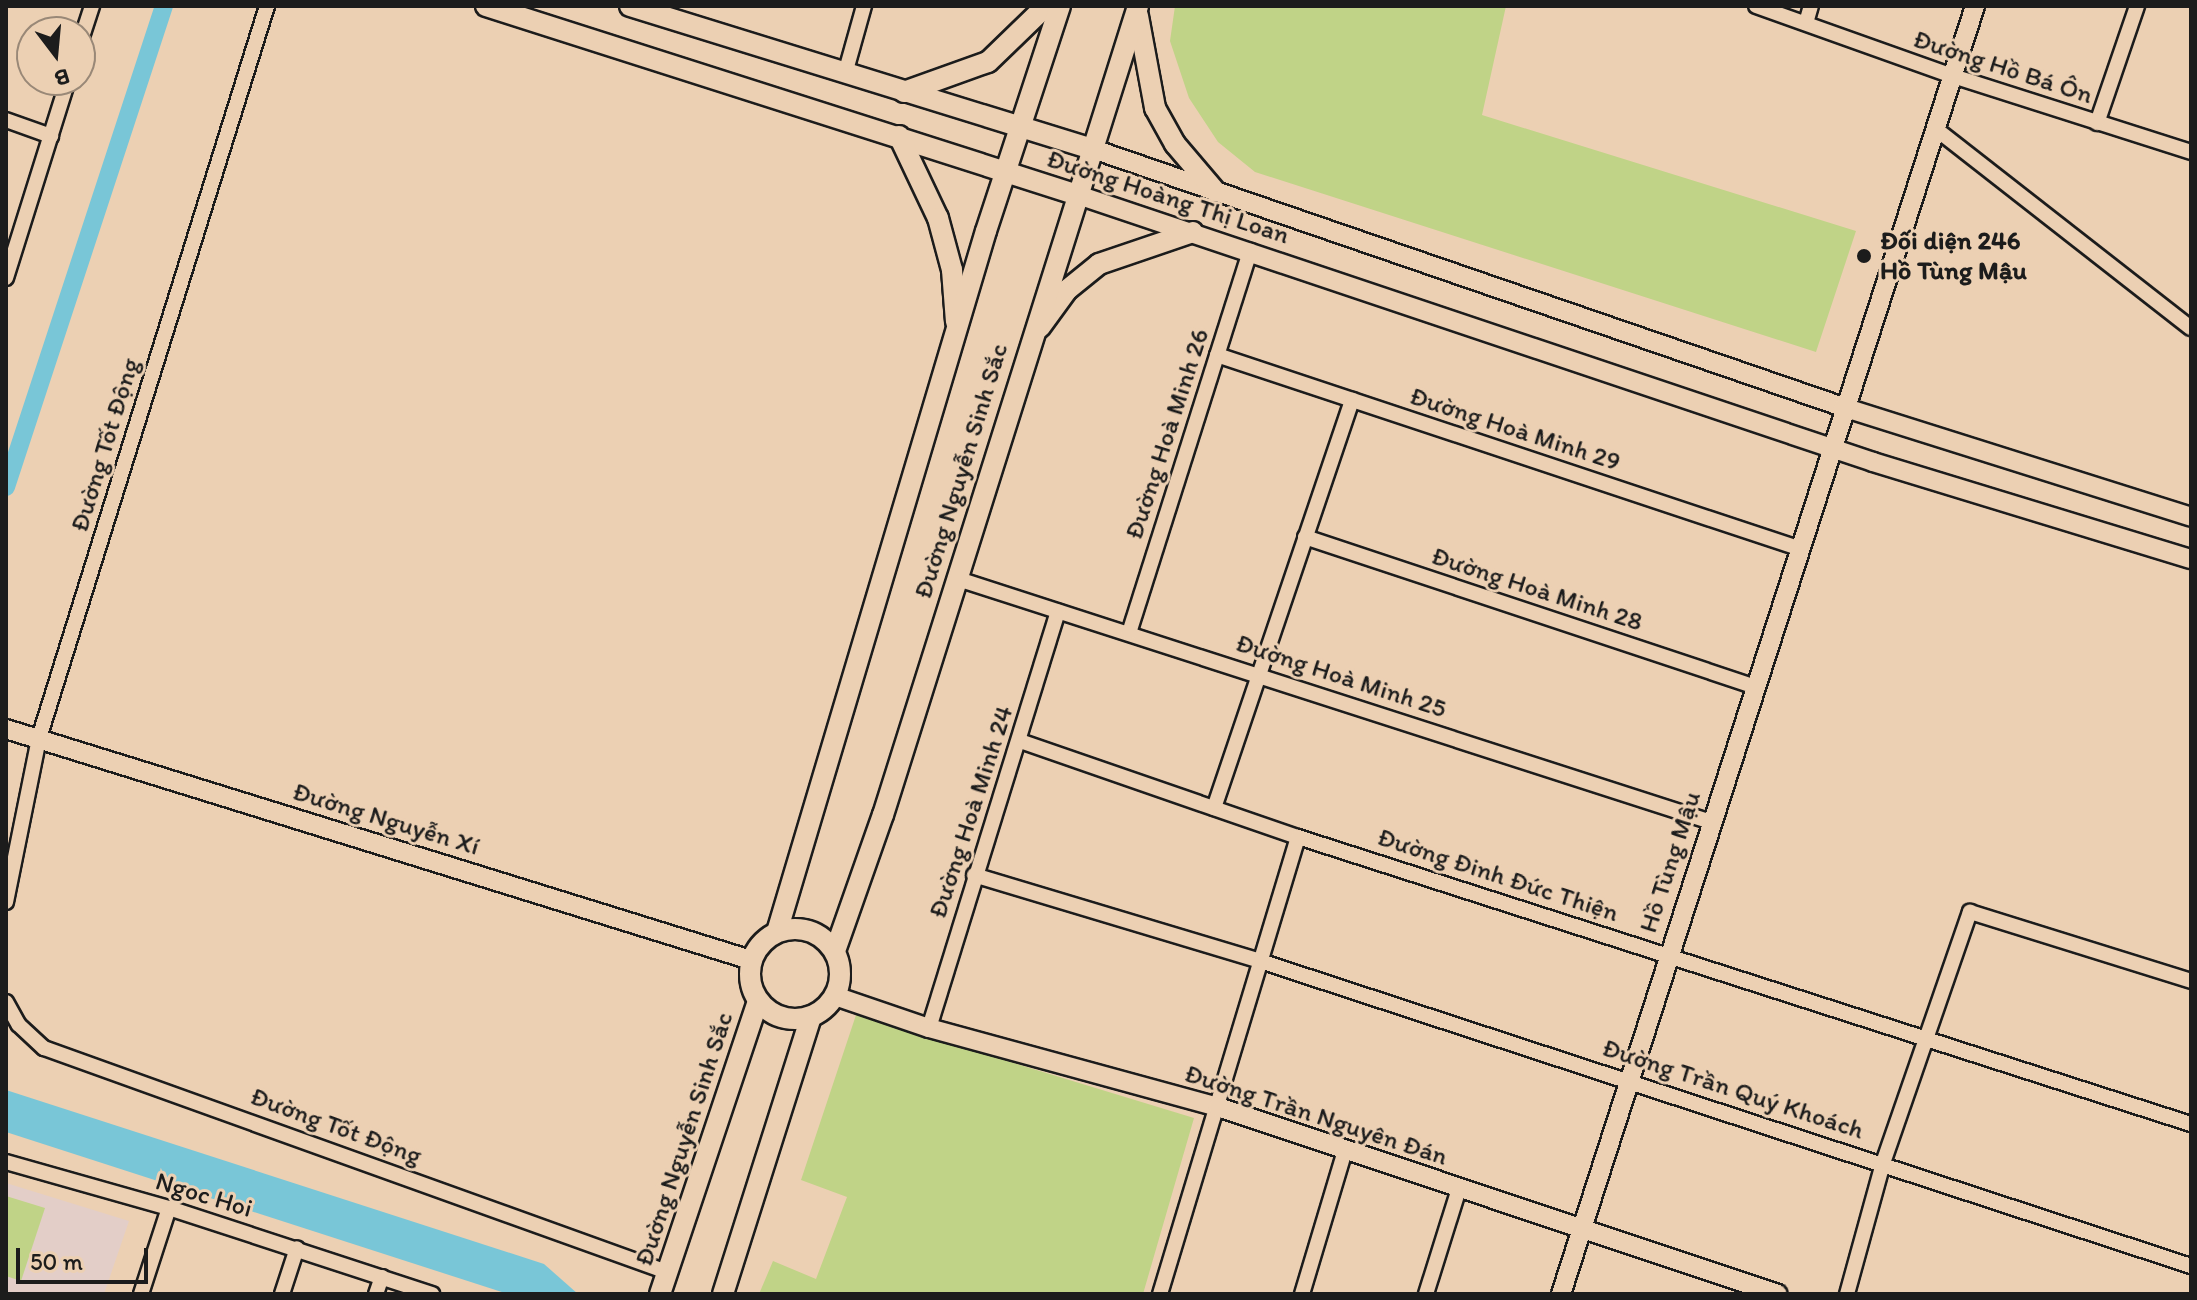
<!DOCTYPE html>
<meta charset="utf-8">
<style>
body{margin:0}
#map{position:relative;width:2197px;height:1300px;overflow:hidden;background:#ecd0b3;font-family:Itim,sans-serif}
div>[style]{position:absolute}
[style*='--x']{left:calc(var(--x)*1px);top:calc(var(--y)*1px);width:calc(var(--w)*1px);rotate:calc(var(--a)*1deg)}
.built>*{inset:0;background:#e3cec8}
.green>*{inset:0;background:#c0d387}
.water>*{inset:0;background:#79c6d7}
.canal>*{height:18px;margin:-9px;padding:0 9px;transform-origin:9px;border-radius:9px;background:#79c6d7}
.roads{filter:drop-shadow(2px 0 #1c1c1c) drop-shadow(-2px 0 #1c1c1c) drop-shadow(0 2px #1c1c1c) drop-shadow(0 -2px #1c1c1c)}
.minor>*{height:14px;margin:-7px;padding:0 7px;transform-origin:7px;border-radius:7px;background:#ecd0b3}
.tertiary>*{height:18px;margin:-9px;padding:0 9px;transform-origin:9px;border-radius:9px;background:#ecd0b3}
.secondary>*{height:20px;margin:-10px;padding:0 10px;transform-origin:10px;border-radius:10px;background:#ecd0b3}
.secondary>.ring{margin:-10px;padding:0;box-sizing:content-box;background:none;border:20px solid #ecd0b3;border-radius:50%}
.dots>*{width:22px;height:22px;translate:-50% -50%;box-sizing:border-box;border:4px solid #ecd0b3;border-radius:50%}
span{translate:-50% -50%;white-space:nowrap;text-align:center;line-height:1.15;-webkit-text-stroke:6px #ecd0b3;paint-order:stroke}
.street-label{font-size:26px;color:#1c1c1c}
.poi-label{font-size:26px;color:#1c1c1c;font-weight:700}
.left{translate:0 -50%;text-align:left}
.frame{position:absolute;inset:0;border:8px solid #1c1c1c;pointer-events:none}
.north{position:absolute;left:16px;top:16px;width:80px;height:80px;box-sizing:border-box;background:#ecd0b3;border:2px solid #987;border-radius:50%;rotate:164deg;font-size:22px;font-weight:700;line-height:32px;text-align:center;color:#1c1c1c}
.north::after{content:'';display:block;margin:auto;width:28px;height:36px;background:#1c1c1c;clip-path:polygon(50% 0,100% 100%,50% 72%,0 100%)}
.scale{position:absolute;left:16px;top:1248px;width:132px;height:36px;box-sizing:border-box;border:4px solid #1c1c1c;border-top:0;padding-left:10px;font-size:24px;line-height:28px;white-space:nowrap;color:#1c1c1c;-webkit-text-stroke:6px #ecd0b3;paint-order:stroke}
</style>
<div id="map">
<div class="built">
<i style="clip-path:polygon(6px 1183px,129px 1221px,104px 1294px,6px 1294px)"></i>
</div>
<div class="green">
<i style="clip-path:polygon(1175px 6px,1506px 6px,1482px 115px,1856px 231px,1816px 352px,1255px 172px,1218px 142px,1189px 98px,1170px 41px)"></i>
<i style="clip-path:polygon(856px 1015px,1194px 1118px,1143px 1294px,759px 1294px,773px 1261px,816px 1279px,847px 1197px,801px 1180px)"></i>
<i style="clip-path:polygon(6px 1196px,45px 1208px,21px 1281px,6px 1276px)"></i>
</div>
<div class="water">
<i style="clip-path:polygon(6px 1090px,544px 1264px,578px 1294px,508px 1294px,6px 1132px)"></i>
</div>
<div class="canal">
<i style="--x:6;--y:487;--w:506;--a:-71.82"></i>
</div>
<div class="roads">
<div class="minor">
<i style="--x:1756;--y:6;--w:209;--a:19.6"></i>
<i style="--x:1953;--y:76;--w:250;--a:17.7"></i>
<i style="--x:1806;--y:23;--w:18;--a:-74"></i>
<i style="--x:80;--y:43;--w:39;--a:-72"></i>
<i style="--x:845;--y:74;--w:71;--a:-74.4"></i>
<i style="--x:6;--y:120;--w:48;--a:19.6"></i>
<i style="--x:2097;--y:123;--w:124;--a:-71.1"></i>
<i style="--x:1936;--y:129;--w:323;--a:38"></i>
<i style="--x:6;--y:278;--w:207;--a:-72.6"></i>
<i style="--x:1217;--y:355;--w:612;--a:18.38"></i>
<i style="--x:1305;--y:537;--w:473;--a:18.4"></i>
<i style="--x:955;--y:578;--w:794;--a:17.89"></i>
<i style="--x:1129;--y:633;--w:401;--a:-72.4"></i>
<i style="--x:1020;--y:741;--w:294;--a:19.1"></i>
<i style="--x:1298;--y:837;--w:938;--a:17.82"></i>
<i style="--x:1214;--y:808;--w:431;--a:-71.3"></i>
<i style="--x:974;--y:875;--w:299;--a:16.7"></i>
<i style="--x:1260;--y:961;--w:980;--a:18.14"></i>
<i style="--x:6;--y:902;--w:167;--a:-78.6"></i>
<i style="--x:39;--y:738;--w:767;--a:-72.7"></i>
<i style="--x:6;--y:1002;--w:26;--a:61"></i>
<i style="--x:19;--y:1025;--w:34;--a:43"></i>
<i style="--x:44;--y:1048;--w:662;--a:19.78"></i>
<i style="--x:929;--y:1028;--w:436;--a:-72.8"></i>
<i style="--x:6;--y:1162;--w:169;--a:15.8"></i>
<i style="--x:169;--y:1208;--w:277;--a:18.1"></i>
<i style="--x:141;--y:1294;--w:90;--a:-72"></i>
<i style="--x:282;--y:1294;--w:48;--a:-71.9"></i>
<i style="--x:376;--y:1294;--w:18;--a:-71"></i>
<i style="--x:1160;--y:1294;--w:477;--a:-73.2"></i>
<i style="--x:1302;--y:1294;--w:149;--a:-73.3"></i>
<i style="--x:1426;--y:1294;--w:110;--a:-72.6"></i>
<i style="--x:1847;--y:1294;--w:136;--a:-74.6"></i>
<i style="--x:1883;--y:1163;--w:266;--a:-70.9"></i>
<i style="--x:1970;--y:912;--w:232;--a:17.3"></i>
</div>
<div class="tertiary">
<i style="--x:1093;--y:149;--w:793;--a:18.98"></i>
<i style="--x:1843;--y:407;--w:365;--a:17.5"></i>
<i style="--x:1078;--y:195;--w:839;--a:18.56"></i>
<i style="--x:1873;--y:462;--w:332;--a:17"></i>
<i style="--x:6;--y:729;--w:780;--a:17.23"></i>
<i style="--x:835;--y:996;--w:99;--a:18.8"></i>
<i style="--x:929;--y:1028;--w:300;--a:15.3"></i>
<i style="--x:1218;--y:1107;--w:590;--a:18.47"></i>
<i style="--x:1561;--y:1294;--w:1353;--a:-72.18"></i>
</div>
<div class="secondary">
<i style="--x:486;--y:6;--w:621;--a:17.71"></i>
<i style="--x:630;--y:6;--w:485;--a:17.2"></i>
<i style="--x:1138;--y:16;--w:94;--a:79.5"></i>
<i style="--x:1155;--y:108;--w:41;--a:60.9"></i>
<i style="--x:1175;--y:144;--w:62;--a:49.6"></i>
<i style="--x:904;--y:92;--w:89;--a:-19.7"></i>
<i style="--x:988;--y:62;--w:81;--a:-44"></i>
<i style="--x:899;--y:136;--w:91;--a:64.6"></i>
<i style="--x:938;--y:218;--w:54;--a:74.9"></i>
<i style="--x:952;--y:270;--w:52;--a:85.6"></i>
<i style="--x:1040;--y:327;--w:46;--a:-53.9"></i>
<i style="--x:1067;--y:290;--w:41;--a:-39.1"></i>
<i style="--x:1099;--y:264;--w:99;--a:-18.8"></i>
<i class="ring" style="left:750px;top:929px;width:70px;height:70px"></i>
<i style="--x:777;--y:932;--w:731;--a:-73.4"></i>
<i style="--x:986;--y:231;--w:237;--a:-71.8"></i>
<i style="--x:835;--y:951;--w:144;--a:-70.6"></i>
<i style="--x:883;--y:815;--w:848;--a:-72.5"></i>
<i style="--x:660;--y:1294;--w:309;--a:-71.5"></i>
<i style="--x:723;--y:1294;--w:291;--a:-72.4"></i>
</div>
</div>
<div class="dots">
<i style="left:1864px;top:256px;background:#1c1c1c"></i>
</div>
<div class="street-label">
<span style="left:2003px;top:67px;rotate:18deg">Đường Hồ Bá Ôn</span>
<span style="left:1168px;top:197px;rotate:18deg">Đường Hoàng Thị Loan</span>
<span style="left:1515px;top:429px;rotate:18deg">Đường Hoà Minh 29</span>
<span style="left:1167px;top:434px;rotate:-72deg">Đường Hoà Minh 26</span>
<span style="left:105px;top:445px;rotate:-73deg">Đường Tốt Động</span>
<span style="left:961px;top:471px;rotate:-73deg">Đường Nguyễn Sinh Sắc</span>
<span style="left:1537px;top:589px;rotate:18deg">Đường Hoà Minh 28</span>
<span style="left:1341px;top:676px;rotate:18deg">Đường Hoà Minh 25</span>
<span style="left:971px;top:812px;rotate:-72deg">Đường Hoà Minh 24</span>
<span style="left:386px;top:819px;rotate:17deg">Đường Nguyễn Xí</span>
<span style="left:1670px;top:862px;rotate:-72deg">Hồ Tùng Mậu</span>
<span style="left:1498px;top:875px;rotate:18deg">Đường Đinh Đức Thiện</span>
<span style="left:1733px;top:1089px;rotate:18deg">Đường Trần Quý Khoách</span>
<span style="left:1316px;top:1115px;rotate:18deg">Đường Trần Nguyên Đán</span>
<span style="left:336px;top:1126px;rotate:20deg">Đường Tốt Động</span>
<span style="left:684px;top:1139px;rotate:-72deg">Đường Nguyễn Sinh Sắc</span>
<span style="left:204px;top:1195px;rotate:17deg">Ngoc Hoi</span>
</div>
<div class="poi-label">
<span class="left" style="left:1880px;top:256px">Đối diện 246<br>Hồ Tùng Mậu</span>
</div>
<div class="frame"></div>
<div class="north">B</div>
<div class="scale">50 m</div>
</div>
